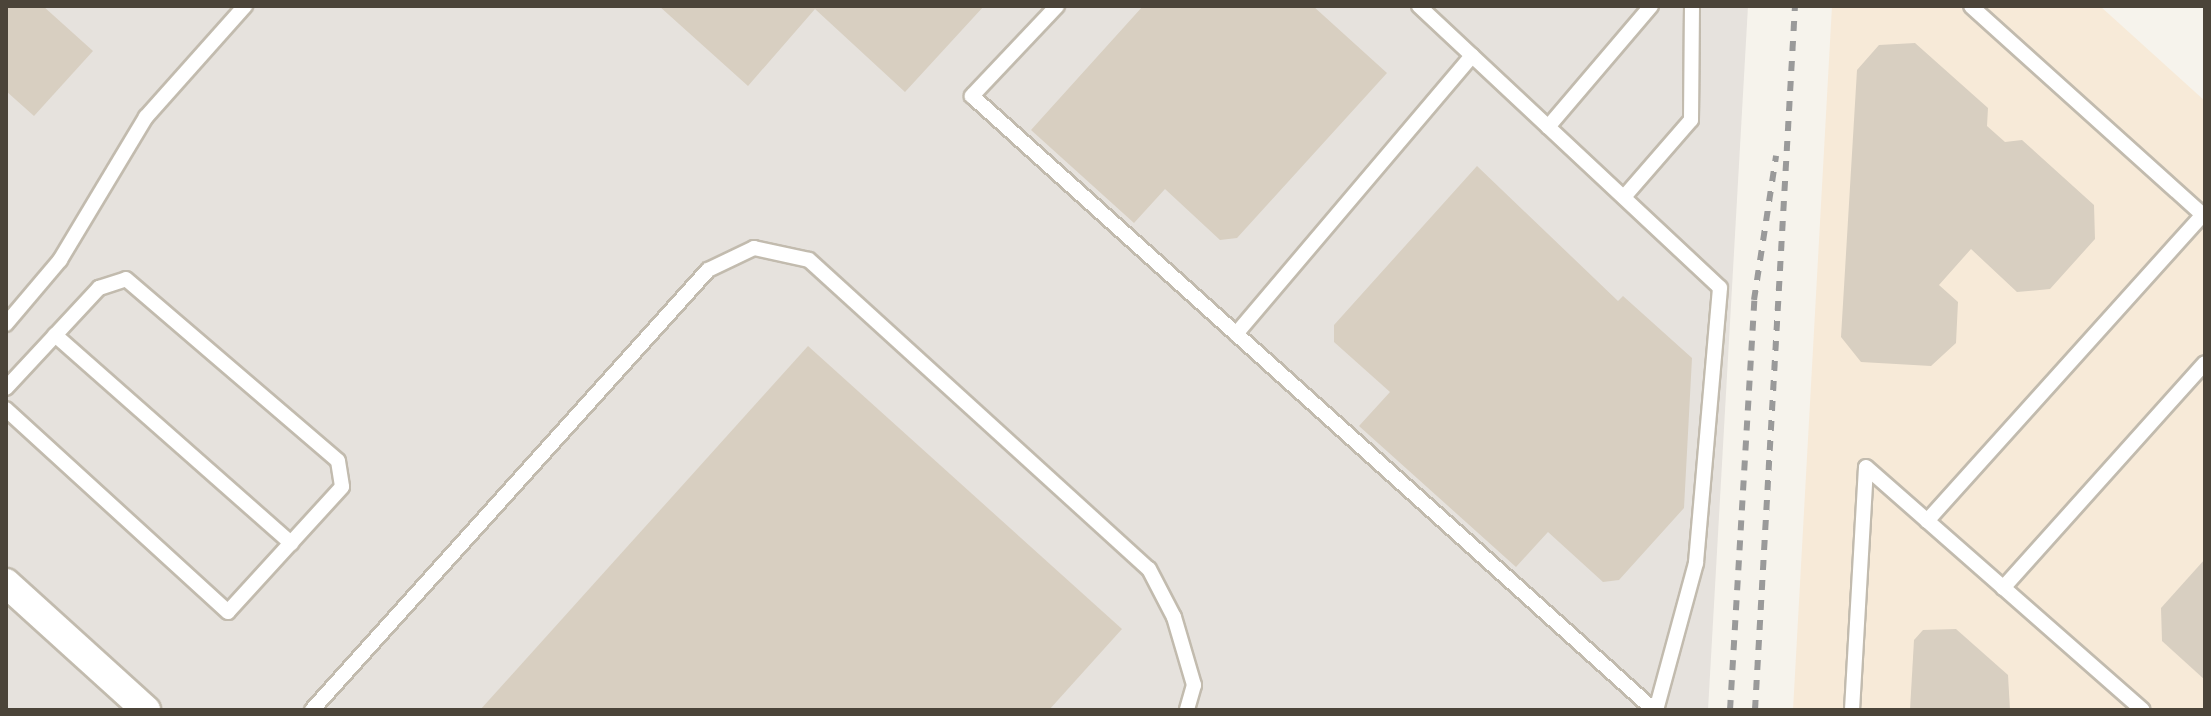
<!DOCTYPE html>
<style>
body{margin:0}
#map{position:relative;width:2211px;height:716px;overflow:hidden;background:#f6f3ec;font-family:"Asap Condensed",sans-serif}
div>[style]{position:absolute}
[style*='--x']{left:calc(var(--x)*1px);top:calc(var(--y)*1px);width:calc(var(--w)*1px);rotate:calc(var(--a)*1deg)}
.commercial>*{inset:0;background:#f7ead8}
.industrial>*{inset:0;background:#e6e2dd}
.building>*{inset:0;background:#d8cfc1}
.roads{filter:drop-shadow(2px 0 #c2bbae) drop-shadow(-2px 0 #c2bbae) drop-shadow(0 2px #c2bbae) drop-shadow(0 -2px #c2bbae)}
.service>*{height:14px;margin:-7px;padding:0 7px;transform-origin:7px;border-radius:7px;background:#fff}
.minor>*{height:28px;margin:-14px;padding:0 14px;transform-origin:14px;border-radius:14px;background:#fff}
.rail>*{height:6px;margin-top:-3px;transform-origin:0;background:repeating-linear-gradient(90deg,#9a9a9a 0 10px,transparent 0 20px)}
span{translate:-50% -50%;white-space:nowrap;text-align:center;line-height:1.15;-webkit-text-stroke:8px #fff;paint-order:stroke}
.frame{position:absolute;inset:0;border:8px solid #4b4439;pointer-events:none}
</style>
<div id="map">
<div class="commercial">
<i style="clip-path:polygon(1832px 6px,2100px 6px,2205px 101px,2205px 710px,1793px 710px)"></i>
</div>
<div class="industrial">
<i style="clip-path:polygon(6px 6px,1748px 6px,1708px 710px,6px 710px)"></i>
</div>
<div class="building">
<i style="clip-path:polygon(6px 6px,43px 6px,93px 51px,34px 116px,6px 91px)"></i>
<i style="clip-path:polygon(659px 6px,984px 6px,905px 92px,815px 9px,748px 86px)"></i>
<i style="clip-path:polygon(1143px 6px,1313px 6px,1387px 73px,1237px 238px,1220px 240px,1165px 189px,1134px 223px,1031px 130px)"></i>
<i style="clip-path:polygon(1915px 43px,1988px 108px,1987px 126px,2005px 142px,2022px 140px,2094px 205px,2095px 239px,2050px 289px,2017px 292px,1971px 249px,1939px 285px,1958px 302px,1956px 343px,1931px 366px,1861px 362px,1841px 337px,1857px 70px,1879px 45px)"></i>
<i style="clip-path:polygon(1477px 166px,1618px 301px,1623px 296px,1692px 358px,1684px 508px,1619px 580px,1603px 582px,1548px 532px,1516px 567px,1359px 426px,1390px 392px,1334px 342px,1334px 325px)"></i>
<i style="clip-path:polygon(808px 346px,1122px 629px,1049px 710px,480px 710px)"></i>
<i style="clip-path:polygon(2205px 559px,2205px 680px,2162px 641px,2161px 608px)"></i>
<i style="clip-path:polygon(1956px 629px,2008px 675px,2010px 710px,1910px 710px,1914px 640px,1923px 630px)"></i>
</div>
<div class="roads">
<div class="service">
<i style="--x:1057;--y:6;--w:124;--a:133.4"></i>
<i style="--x:972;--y:96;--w:918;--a:42"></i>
<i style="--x:1419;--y:6;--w:412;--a:43.1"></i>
<i style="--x:1720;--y:288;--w:276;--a:95"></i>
<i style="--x:1696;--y:563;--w:152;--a:105.2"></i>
<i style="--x:1548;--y:127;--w:159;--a:-49.6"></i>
<i style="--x:1624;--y:197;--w:102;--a:-49"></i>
<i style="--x:1691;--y:120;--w:114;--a:-89.5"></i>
<i style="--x:6;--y:324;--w:84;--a:-49.8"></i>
<i style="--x:60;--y:260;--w:167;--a:-59"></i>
<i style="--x:146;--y:117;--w:149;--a:-48.3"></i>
<i style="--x:1236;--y:334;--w:365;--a:-49.7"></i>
<i style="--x:55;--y:335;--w:315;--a:41.4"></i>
<i style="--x:6;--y:388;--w:137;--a:-47.1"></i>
<i style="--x:99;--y:288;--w:28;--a:-18"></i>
<i style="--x:126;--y:279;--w:279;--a:40.6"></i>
<i style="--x:338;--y:461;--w:26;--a:81"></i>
<i style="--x:342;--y:487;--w:169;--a:132.4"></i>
<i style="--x:228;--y:612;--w:301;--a:-137.6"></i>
<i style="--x:1927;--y:521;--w:412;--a:-48"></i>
<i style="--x:2203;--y:215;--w:312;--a:-138"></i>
<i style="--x:2003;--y:588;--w:302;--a:-48.1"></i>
<i style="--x:312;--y:710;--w:592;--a:-48.01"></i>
<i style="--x:708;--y:270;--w:51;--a:-25.6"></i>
<i style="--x:754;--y:248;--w:56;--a:12.3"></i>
<i style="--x:809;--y:260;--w:459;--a:42.3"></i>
<i style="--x:1149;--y:569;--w:54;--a:62.5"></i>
<i style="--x:1174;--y:617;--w:71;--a:73.6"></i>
<i style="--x:1194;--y:685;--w:26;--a:106"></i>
<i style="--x:1852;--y:710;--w:243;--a:-86.7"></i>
<i style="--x:1866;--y:467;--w:368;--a:41.3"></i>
</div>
<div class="minor">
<i style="--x:6;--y:583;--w:189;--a:42.2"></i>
</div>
</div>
<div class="rail">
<i style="--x:1730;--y:710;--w:411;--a:-86.6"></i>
<i style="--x:1754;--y:300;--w:146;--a:-81.3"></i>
<i style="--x:1755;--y:710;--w:705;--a:-86.75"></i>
</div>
<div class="frame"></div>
</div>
